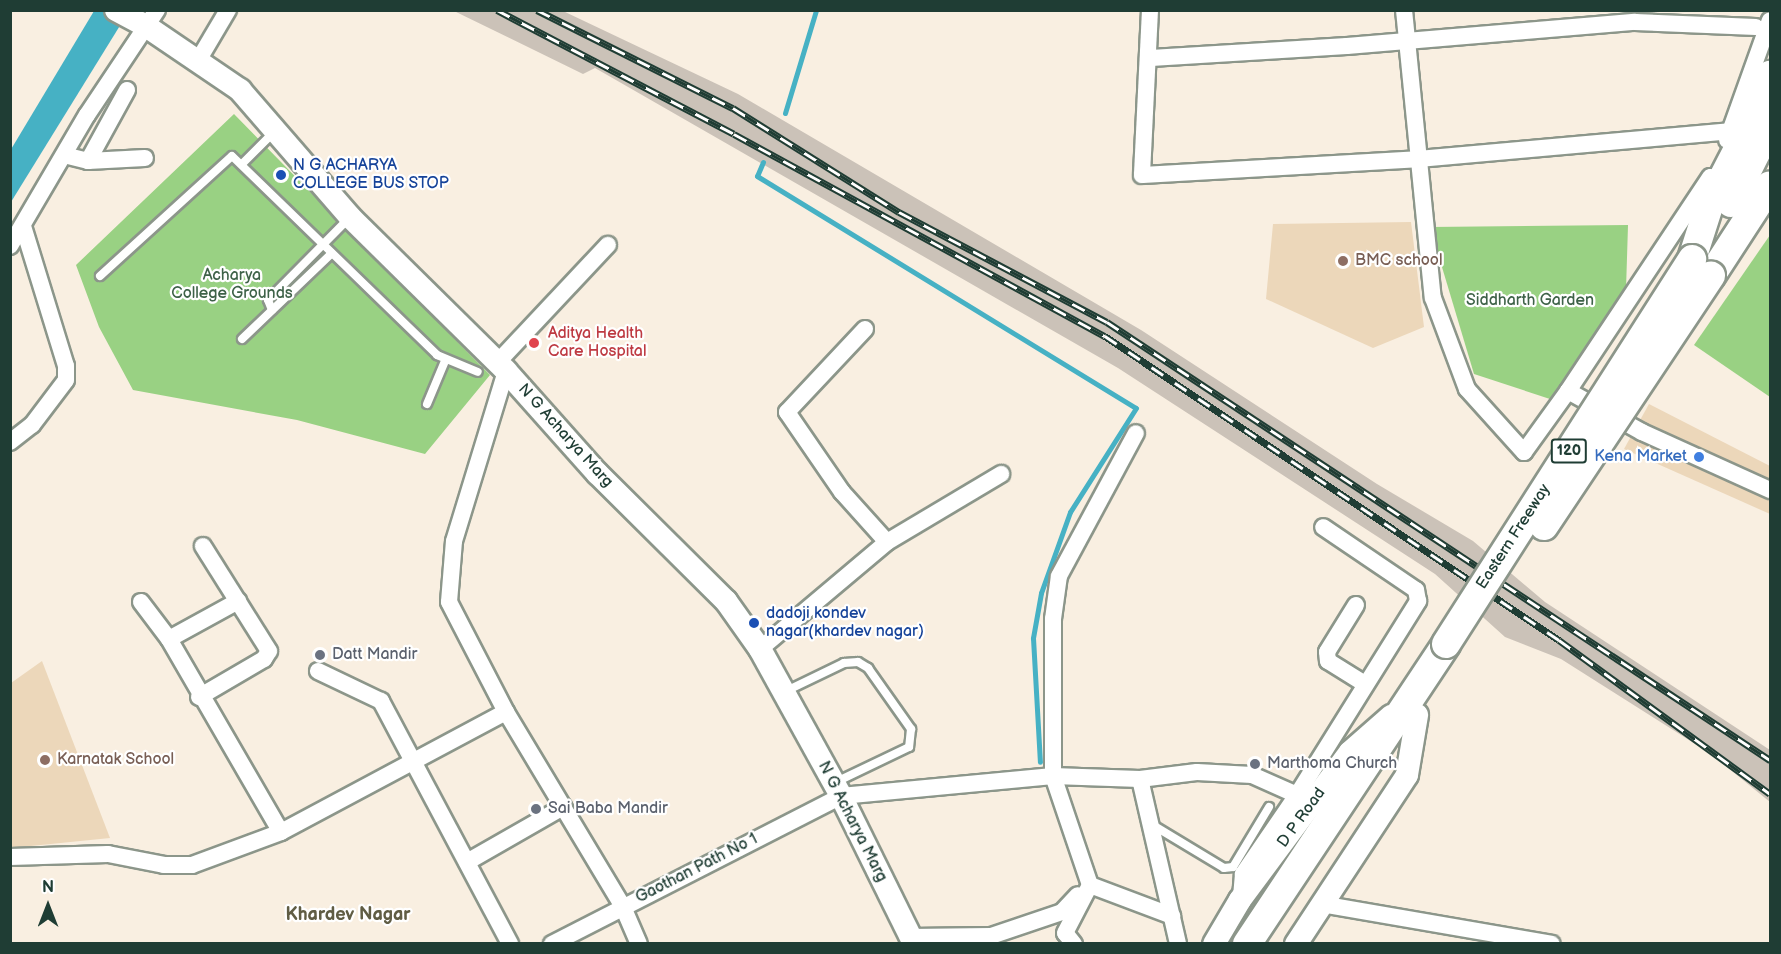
<!DOCTYPE html>
<style>
body{margin:0}
#map{position:relative;width:1781px;height:954px;overflow:hidden;background:#f9efe1;font-family:"Balsamiq Sans",sans-serif}
div>[style]{position:absolute}
[style*='--x']{left:calc(var(--x)*1px);top:calc(var(--y)*1px);width:calc(var(--w)*1px);rotate:calc(var(--a)*1deg)}
.built>*{inset:0;background:#ecd7ba}
.industrial>*{inset:0;background:#cbc2b8}
.green>*{inset:0;background:#99d183}
.water>*{inset:0;background:#46b1c4}
.stream>*{height:5px;margin:-2.5px;padding:0 2.5px;transform-origin:2.5px;border-radius:2.5px;background:#46b1c4}
.roads{filter:drop-shadow(2px 0 #8c968a) drop-shadow(-2px 0 #8c968a) drop-shadow(0 2px #8c968a) drop-shadow(0 -2px #8c968a)}
.service>*{height:8px;margin:-4px;padding:0 4px;transform-origin:4px;border-radius:4px;background:#fff}
.minor>*{height:16px;margin:-8px;padding:0 8px;transform-origin:8px;border-radius:8px;background:#fff}
.secondary>*{height:22px;margin:-11px;padding:0 11px;transform-origin:11px;border-radius:11px;background:#fff}
.motorway>*{height:28px;margin:-14px;padding:0 14px;transform-origin:14px;border-radius:14px;background:#fff}
.rail>*{height:7px;margin-top:-3.5px;transform-origin:0;background:repeating-linear-gradient(90deg,#fff 0 14px,#1f3d34 0 28px);box-sizing:border-box;border-block:2px solid #1f3d34}
.bridges{filter:drop-shadow(2px 0 #8c968a) drop-shadow(-2px 0 #8c968a) drop-shadow(0 2px #8c968a) drop-shadow(0 -2px #8c968a)}
.motorway-bridge>*{height:28px;margin:-14px;padding:0 14px;transform-origin:14px;border-radius:14px;background:#fff}
.dots>*{width:16px;height:16px;translate:-50% -50%;box-sizing:border-box;border:3px solid #fff;border-radius:50%}
span{translate:-50% -50%;white-space:nowrap;text-align:center;line-height:1.15;-webkit-text-stroke:4.5px #fff;paint-order:stroke}
.shield-label span{padding:2px 4px;background:#fff;border:2px solid;border-radius:4px;-webkit-text-stroke-width:0}
.shield-label{font-size:15px;color:#1f3d34;font-weight:700}
.transit-label{font-size:16px;color:#164399}
.left{translate:0 -50%;text-align:left}
.education-label{font-size:16px;color:#785e54}
.park-label{font-size:16px;color:#3e6248}
.health-label{font-size:16px;color:#be3a42}
.street-label{font-size:16px;color:#1f3d34}
.shop-label{font-size:16px;color:#366cbe}
.right{translate:-100% -50%;text-align:right}
.worship-label{font-size:16px;color:#5b616d}
.neighbourhood-label{font-size:18px;color:#605d44;font-weight:700}
.frame{position:absolute;inset:0;border:12px solid #1f3d34;pointer-events:none}
.north{position:absolute;left:18px;top:876px;width:60px;height:60px;-webkit-text-stroke:4px #fff;paint-order:stroke;rotate:0deg;font-size:16px;font-weight:700;line-height:24px;text-align:center;color:#1f3d34}
.north::after{content:'';display:block;margin:auto;width:21px;height:27px;background:#1f3d34;clip-path:polygon(50% 0,100% 100%,50% 72%,0 100%)}
</style>
<div id="map">
<div class="built">
<i style="clip-path:polygon(1411px 222px,1424px 327px,1373px 348px,1266px 299px,1273px 224px)"></i>
<i style="clip-path:polygon(1649px 404px,1770px 466px,1770px 514px,1624px 449px)"></i>
<i style="clip-path:polygon(42px 661px,110px 838px,11px 848px,11px 683px)"></i>
</div>
<div class="industrial">
<i style="clip-path:polygon(454px 11px,563px 11px,738px 94px,1141px 330px,1377px 484px,1473px 541px,1545px 602px,1770px 750px,1770px 802px,1711px 754px,1561px 659px,1505px 637px,1435px 574px,1118px 368px,595px 68px,583px 74px)"></i>
</div>
<div class="green">
<i style="clip-path:polygon(234px 114px,490px 375px,425px 454px,297px 420px,133px 390px,99px 327px,76px 265px)"></i>
<i style="clip-path:polygon(1628px 225px,1626px 290px,1553px 400px,1474px 374px,1430px 227px)"></i>
<i style="clip-path:polygon(1770px 235px,1770px 397px,1694px 345px)"></i>
</div>
<div class="water">
<i style="clip-path:polygon(94px 11px,129px 11px,11px 202px,10px 151px)"></i>
</div>
<div class="stream">
<i style="--x:785;--y:113;--w:108;--a:-73.2"></i>
<i style="--x:763;--y:162;--w:15;--a:113"></i>
<i style="--x:757;--y:176;--w:444;--a:31.5"></i>
<i style="--x:1136;--y:408;--w:123;--a:122.4"></i>
<i style="--x:1070;--y:512;--w:86;--a:109.7"></i>
<i style="--x:1041;--y:593;--w:46;--a:100.1"></i>
<i style="--x:1033;--y:638;--w:124;--a:86.8"></i>
</div>
<div class="roads">
<div class="service">
<i style="--x:243;--y:163;--w:44;--a:-45"></i>
<i style="--x:100;--y:276;--w:178;--a:-42.3"></i>
<i style="--x:232;--y:156;--w:286;--a:44.1"></i>
<i style="--x:437;--y:355;--w:44;--a:22.5"></i>
<i style="--x:272;--y:310;--w:11;--a:-112"></i>
<i style="--x:268;--y:300;--w:117;--a:-45.3"></i>
<i style="--x:242;--y:339;--w:124;--a:-43.7"></i>
<i style="--x:427;--y:404;--w:47;--a:-67.3"></i>
<i style="--x:784;--y:692;--w:67;--a:-25.8"></i>
<i style="--x:844;--y:663;--w:14;--a:-4"></i>
<i style="--x:858;--y:662;--w:12;--a:31"></i>
<i style="--x:868;--y:668;--w:75;--a:54.8"></i>
<i style="--x:911;--y:729;--w:18;--a:96"></i>
<i style="--x:909;--y:747;--w:83;--a:154.4"></i>
<i style="--x:1151;--y:824;--w:85;--a:31.1"></i>
<i style="--x:1224;--y:868;--w:9;--a:-6"></i>
<i style="--x:1233;--y:867;--w:70;--a:-59"></i>
</div>
<div class="minor">
<i style="--x:1150;--y:10;--w:165;--a:92.8"></i>
<i style="--x:1142;--y:175;--w:276;--a:-3.3"></i>
<i style="--x:1418;--y:159;--w:313;--a:-5.1"></i>
<i style="--x:1404;--y:10;--w:289;--a:84.3"></i>
<i style="--x:1433;--y:298;--w:97;--a:69.5"></i>
<i style="--x:1467;--y:389;--w:85;--a:47.9"></i>
<i style="--x:1524;--y:452;--w:75;--a:-54.2"></i>
<i style="--x:1568;--y:391;--w:85;--a:29"></i>
<i style="--x:1642;--y:432;--w:141;--a:24.4"></i>
<i style="--x:1151;--y:58;--w:196;--a:-3.5"></i>
<i style="--x:1347;--y:46;--w:289;--a:-4.8"></i>
<i style="--x:1635;--y:22;--w:121;--a:2.4"></i>
<i style="--x:199;--y:59;--w:57;--a:-59.4"></i>
<i style="--x:1727;--y:140;--w:127;--a:-70.3"></i>
<i style="--x:64;--y:155;--w:25;--a:14"></i>
<i style="--x:88;--y:161;--w:57;--a:-3"></i>
<i style="--x:88;--y:161;--w:81;--a:-61.2"></i>
<i style="--x:10;--y:246;--w:152;--a:-59.6"></i>
<i style="--x:87;--y:115;--w:126;--a:-56.3"></i>
<i style="--x:865;--y:329;--w:114;--a:133.2"></i>
<i style="--x:787;--y:412;--w:97;--a:55.5"></i>
<i style="--x:842;--y:492;--w:67;--a:48"></i>
<i style="--x:497;--y:363;--w:162;--a:-46.8"></i>
<i style="--x:506;--y:371;--w:178;--a:107"></i>
<i style="--x:454;--y:541;--w:61;--a:94.7"></i>
<i style="--x:449;--y:602;--w:124;--a:62.6"></i>
<i style="--x:506;--y:712;--w:227;--a:59"></i>
<i style="--x:623;--y:907;--w:40;--a:66.6"></i>
<i style="--x:1568;--y:391;--w:257;--a:-56.4"></i>
<i style="--x:10;--y:442;--w:28;--a:-38"></i>
<i style="--x:32;--y:425;--w:56;--a:-52.9"></i>
<i style="--x:66;--y:380;--w:14;--a:-90"></i>
<i style="--x:66;--y:366;--w:146;--a:-107.1"></i>
<i style="--x:141;--y:602;--w:46;--a:52.9"></i>
<i style="--x:169;--y:639;--w:223;--a:59.9"></i>
<i style="--x:1356;--y:605;--w:55;--a:121.7"></i>
<i style="--x:1327;--y:652;--w:9;--a:84"></i>
<i style="--x:1328;--y:661;--w:44;--a:31.9"></i>
<i style="--x:169;--y:639;--w:79;--a:-28.8"></i>
<i style="--x:760;--y:649;--w:166;--a:-40.1"></i>
<i style="--x:887;--y:542;--w:133;--a:-30.8"></i>
<i style="--x:318;--y:671;--w:70;--a:25.5"></i>
<i style="--x:381;--y:701;--w:275;--a:62"></i>
<i style="--x:199;--y:697;--w:75;--a:-30.3"></i>
<i style="--x:264;--y:659;--w:9;--a:-58"></i>
<i style="--x:269;--y:651;--w:124;--a:-122.2"></i>
<i style="--x:1140;--y:779;--w:57;--a:-7"></i>
<i style="--x:1197;--y:772;--w:55;--a:3.1"></i>
<i style="--x:1252;--y:775;--w:49;--a:24"></i>
<i style="--x:1297;--y:795;--w:96;--a:124.4"></i>
<i style="--x:1243;--y:874;--w:24;--a:95"></i>
<i style="--x:1297;--y:795;--w:229;--a:-58"></i>
<i style="--x:1418;--y:601;--w:11;--a:-100"></i>
<i style="--x:1416;--y:590;--w:112;--a:-145.9"></i>
<i style="--x:10;--y:857;--w:98;--a:-1.8"></i>
<i style="--x:108;--y:854;--w:57;--a:11.1"></i>
<i style="--x:164;--y:865;--w:28;--a:0"></i>
<i style="--x:192;--y:865;--w:95;--a:-20.3"></i>
<i style="--x:281;--y:832;--w:255;--a:-28.1"></i>
<i style="--x:467;--y:862;--w:111;--a:-29.8"></i>
<i style="--x:1090;--y:885;--w:88;--a:20.7"></i>
<i style="--x:1321;--y:904;--w:234;--a:9.8"></i>
<i style="--x:910;--y:937;--w:81;--a:-0.7"></i>
<i style="--x:991;--y:936;--w:75;--a:-18.7"></i>
<i style="--x:1062;--y:912;--w:23;--a:-47"></i>
<i style="--x:552;--y:944;--w:325;--a:-27.1"></i>
<i style="--x:841;--y:796;--w:213;--a:-5.4"></i>
<i style="--x:1053;--y:776;--w:87;--a:2"></i>
<i style="--x:1140;--y:779;--w:169;--a:77"></i>
<i style="--x:1074;--y:944;--w:14;--a:-129"></i>
<i style="--x:1065;--y:933;--w:54;--a:-62.5"></i>
<i style="--x:1090;--y:885;--w:115;--a:-108.7"></i>
<i style="--x:1053;--y:776;--w:157;--a:-90"></i>
<i style="--x:1053;--y:619;--w:43;--a:-82.1"></i>
<i style="--x:1059;--y:576;--w:162;--a:-61.7"></i>
</div>
<div class="secondary">
<i style="--x:116;--y:10;--w:34;--a:28"></i>
<i style="--x:146;--y:26;--w:114;--a:34.2"></i>
<i style="--x:240;--y:90;--w:168;--a:49.1"></i>
<i style="--x:350;--y:217;--w:219;--a:44.6"></i>
<i style="--x:506;--y:371;--w:137;--a:48.3"></i>
<i style="--x:597;--y:473;--w:182;--a:44.8"></i>
<i style="--x:726;--y:601;--w:59;--a:54.7"></i>
<i style="--x:760;--y:649;--w:168;--a:61.1"></i>
<i style="--x:841;--y:796;--w:165;--a:63.7"></i>
<i style="--x:1214;--y:944;--w:51;--a:-59.4"></i>
<i style="--x:1240;--y:900;--w:184;--a:-53.4"></i>
<i style="--x:1350;--y:752;--w:55;--a:-41.3"></i>
<i style="--x:1296;--y:944;--w:202;--a:-56.7"></i>
<i style="--x:1407;--y:775;--w:61;--a:-80.5"></i>
</div>
<div class="motorway">
<i style="--x:1731;--y:203;--w:87;--a:-63.4"></i>
<i style="--x:1692;--y:259;--w:59;--a:-72.2"></i>
<i style="--x:1710;--y:203;--w:98;--a:-62.7"></i>
<i style="--x:1755;--y:116;--w:44;--a:-69.9"></i>
<i style="--x:1711;--y:276;--w:108;--a:-57"></i>
<i style="--x:1247;--y:944;--w:360;--a:-56.4"></i>
</div>
</div>
<div class="rail">
<i style="--x:497;--y:10;--w:267;--a:27.6"></i>
<i style="--x:734;--y:134;--w:422;--a:28.6"></i>
<i style="--x:1105;--y:336;--w:546;--a:33.81"></i>
<i style="--x:1559;--y:640;--w:261;--a:36.1"></i>
<i style="--x:537;--y:10;--w:219;--a:26.6"></i>
<i style="--x:733;--y:108;--w:196;--a:32.1"></i>
<i style="--x:899;--y:212;--w:235;--a:27.9"></i>
<i style="--x:1107;--y:322;--w:795;--a:33.45"></i>
</div>
<div class="bridges">
<div class="motorway-bridge">
<i style="--x:1544;--y:526;--w:301;--a:-56.3"></i>
<i style="--x:1446;--y:644;--w:457;--a:-57.4"></i>
</div>
</div>
<div class="dots">
<i style="left:281px;top:175px;background:#1a4fb4"></i>
<i style="left:1343px;top:261px;background:#8d6e63"></i>
<i style="left:534px;top:343px;background:#e0444e"></i>
<i style="left:1699px;top:457px;background:#3f7fe0"></i>
<i style="left:754px;top:623px;background:#1a4fb4"></i>
<i style="left:320px;top:655px;background:#6b7280"></i>
<i style="left:45px;top:760px;background:#8d6e63"></i>
<i style="left:1255px;top:764px;background:#6b7280"></i>
<i style="left:536px;top:809px;background:#6b7280"></i>
</div>
<div class="shield-label">
<span style="left:1569px;top:451px">120</span>
</div>
<div class="transit-label">
<span class="left" style="left:293px;top:175px">N G ACHARYA<br>COLLEGE BUS STOP</span>
<span class="left" style="left:766px;top:623px">dadoji kondev<br>nagar(khardev nagar)</span>
</div>
<div class="education-label">
<span class="left" style="left:1355px;top:261px">BMC school</span>
<span class="left" style="left:57px;top:760px">Karnatak School</span>
</div>
<div class="park-label">
<span style="left:232px;top:285px">Acharya<br>College Grounds</span>
<span style="left:1530px;top:301px">Siddharth Garden</span>
</div>
<div class="health-label">
<span class="left" style="left:548px;top:343px">Aditya Health<br>Care Hospital</span>
</div>
<div class="street-label">
<span style="left:565px;top:436px;rotate:48deg">N G Acharya Marg</span>
<span style="left:1514px;top:537px;rotate:-57deg">Eastern Freeway</span>
<span style="left:1302px;top:818px;rotate:-54deg">D P Road</span>
<span style="left:852px;top:822px;rotate:63deg">N G Acharya Marg</span>
<span style="left:697px;top:869px;rotate:-27deg">Gaothan Path No 1</span>
</div>
<div class="shop-label">
<span class="right" style="left:1687px;top:457px">Kena Market</span>
</div>
<div class="worship-label">
<span class="left" style="left:332px;top:655px">Datt Mandir</span>
<span class="left" style="left:1267px;top:764px">Marthoma Church</span>
<span class="left" style="left:548px;top:809px">Sai Baba Mandir</span>
</div>
<div class="neighbourhood-label">
<span style="left:348px;top:915px">Khardev Nagar</span>
</div>
<div class="frame"></div>
<div class="north">N</div>
</div>
